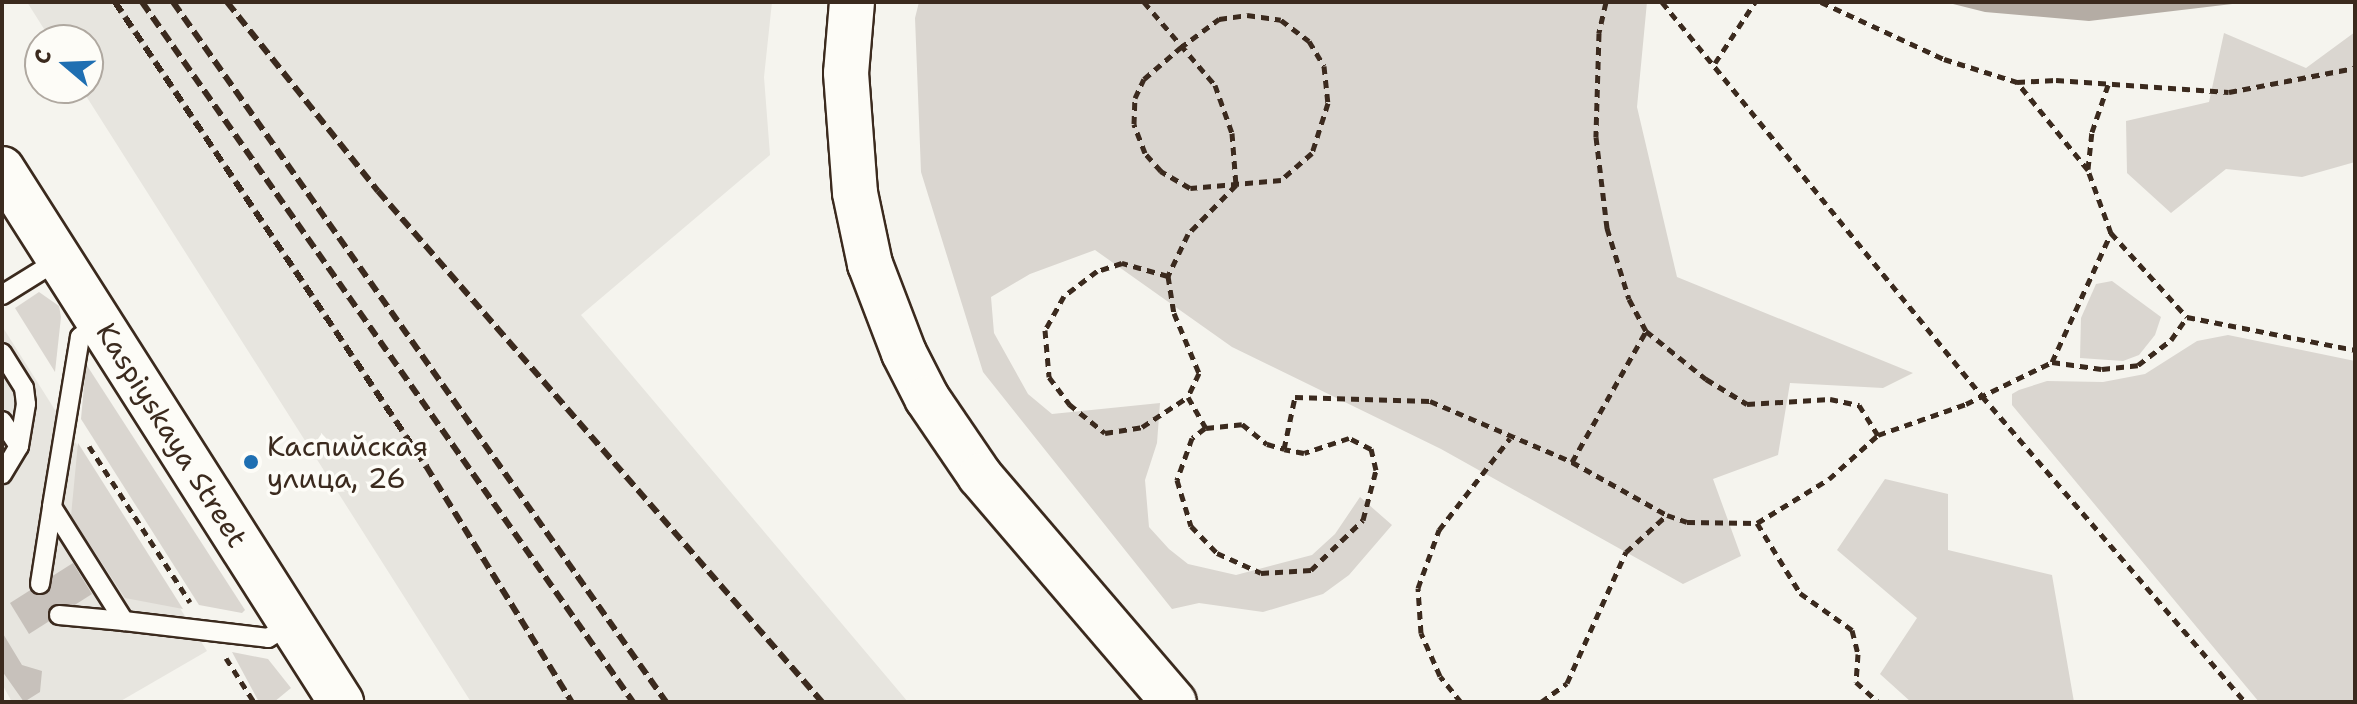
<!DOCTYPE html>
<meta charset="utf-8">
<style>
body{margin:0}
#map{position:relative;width:2357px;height:704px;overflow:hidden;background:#f5f4ee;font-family:"Shantell Sans",sans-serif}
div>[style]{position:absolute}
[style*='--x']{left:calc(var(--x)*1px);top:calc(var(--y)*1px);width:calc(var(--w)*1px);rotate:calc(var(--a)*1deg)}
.built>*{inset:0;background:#e7e5df}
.green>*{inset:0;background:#dad6d0}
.water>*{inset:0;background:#b4aca4}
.building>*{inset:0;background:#c7c1bb}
.path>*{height:5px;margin-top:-2.5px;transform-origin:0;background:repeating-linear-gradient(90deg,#3b2a1e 0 8px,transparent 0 14px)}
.roads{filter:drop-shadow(2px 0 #3b2a1e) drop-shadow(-2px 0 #3b2a1e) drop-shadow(0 2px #3b2a1e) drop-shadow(0 -2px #3b2a1e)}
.lane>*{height:18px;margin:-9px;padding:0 9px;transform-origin:9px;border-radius:9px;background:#fdfcf7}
.secondary>*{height:44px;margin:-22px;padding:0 22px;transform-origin:22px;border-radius:22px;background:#fdfcf7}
.rail>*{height:6px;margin-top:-3px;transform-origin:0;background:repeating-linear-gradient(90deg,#3b2a1e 0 12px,transparent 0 18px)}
.dots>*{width:22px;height:22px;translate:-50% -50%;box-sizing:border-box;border:4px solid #fdfcf7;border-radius:50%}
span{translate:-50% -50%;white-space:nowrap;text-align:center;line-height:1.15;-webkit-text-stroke:7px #fdfcf7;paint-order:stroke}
.street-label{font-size:28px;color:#3b2a1e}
.poi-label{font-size:28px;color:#3b2a1e}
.left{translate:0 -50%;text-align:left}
.frame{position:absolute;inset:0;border:4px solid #3b2a1e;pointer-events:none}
.north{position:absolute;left:24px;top:24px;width:80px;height:80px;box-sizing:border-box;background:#fdfcf7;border:2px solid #afa8a0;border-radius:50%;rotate:289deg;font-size:22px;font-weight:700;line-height:32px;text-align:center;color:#3b2a1e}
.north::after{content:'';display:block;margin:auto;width:28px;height:36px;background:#1f6fb2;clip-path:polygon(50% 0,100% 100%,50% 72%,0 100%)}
</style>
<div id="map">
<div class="built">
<i style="clip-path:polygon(27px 2px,772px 2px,764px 77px,770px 155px,581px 315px,908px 702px,471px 702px,81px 88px,88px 88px,88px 40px,51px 40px)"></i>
<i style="clip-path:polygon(2px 326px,207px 651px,119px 702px,12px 702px,2px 684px)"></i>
</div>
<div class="green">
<i style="clip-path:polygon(919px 2px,1647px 2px,1637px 107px,1677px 277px,1913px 373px,1883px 388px,1790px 383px,1778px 455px,1713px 479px,1741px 556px,1683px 584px,1441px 449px,1232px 347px,1095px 250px,1030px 274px,991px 297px,994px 333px,1028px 394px,1052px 414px,1160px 403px,1157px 443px,1145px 480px,1149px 527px,1169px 549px,1188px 564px,1236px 575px,1312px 555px,1335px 534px,1360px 497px,1392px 525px,1349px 575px,1323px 594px,1263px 612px,1199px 603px,1172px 609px,983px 372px,921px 172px,915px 18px)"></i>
<i style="clip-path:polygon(2355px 32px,2355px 162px,2302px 177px,2226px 169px,2171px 213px,2127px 173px,2126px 121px,2209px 102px,2224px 33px,2306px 68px)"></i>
<i style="clip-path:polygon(2112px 281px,2161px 317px,2155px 335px,2139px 355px,2123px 361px,2080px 358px,2081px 318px,2096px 284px)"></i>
<i style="clip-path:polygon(39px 292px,59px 306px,61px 317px,55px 372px,15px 308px)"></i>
<i style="clip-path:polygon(2228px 335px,2355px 361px,2355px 702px,2259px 702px,2012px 405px,2012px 394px,2019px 390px,2047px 381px,2103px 382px,2145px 374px,2197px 341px)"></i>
<i style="clip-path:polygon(86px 364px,245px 610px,242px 613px,199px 605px,81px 419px)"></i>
<i style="clip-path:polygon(78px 443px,183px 609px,125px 598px,71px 516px)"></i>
<i style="clip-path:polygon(1885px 479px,1948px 494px,1948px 550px,2052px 575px,2074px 702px,1911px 702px,1880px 674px,1917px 618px,1837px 550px)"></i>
<i style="clip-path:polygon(232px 652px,268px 659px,291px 688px,274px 702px,259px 702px)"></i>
</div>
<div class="water">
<i style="clip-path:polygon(1945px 2px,2249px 2px,2089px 21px,1985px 12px)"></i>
</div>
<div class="building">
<i style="clip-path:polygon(73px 563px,92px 594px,29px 634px,10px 603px)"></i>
<i style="clip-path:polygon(2px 632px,22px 665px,42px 671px,40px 692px,24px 702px,2px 671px)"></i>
</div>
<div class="path">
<i style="--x:1144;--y:2;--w:109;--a:49.5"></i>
<i style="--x:1215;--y:85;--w:51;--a:70.5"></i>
<i style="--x:1232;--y:133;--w:52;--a:85.6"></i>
<i style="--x:1236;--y:185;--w:69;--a:134.4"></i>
<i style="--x:1188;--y:234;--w:47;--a:115.5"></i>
<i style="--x:1168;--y:276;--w:37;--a:81"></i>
<i style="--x:1174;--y:313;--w:65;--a:67.4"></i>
<i style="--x:1199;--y:373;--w:26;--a:115"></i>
<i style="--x:1188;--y:397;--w:36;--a:60"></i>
<i style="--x:1206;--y:428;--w:36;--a:-6"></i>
<i style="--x:1242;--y:424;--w:32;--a:39"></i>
<i style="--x:1267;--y:444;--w:18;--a:16"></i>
<i style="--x:1284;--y:449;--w:53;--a:-78.1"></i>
<i style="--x:1295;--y:397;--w:135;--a:1.7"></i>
<i style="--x:1430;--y:401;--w:155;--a:23.2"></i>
<i style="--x:1572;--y:462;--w:109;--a:29.2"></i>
<i style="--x:1606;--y:2;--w:32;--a:103"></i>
<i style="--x:1599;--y:33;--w:104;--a:91.7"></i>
<i style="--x:1596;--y:137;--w:92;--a:83.1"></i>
<i style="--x:1607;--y:228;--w:74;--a:72.8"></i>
<i style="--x:1629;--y:299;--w:36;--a:62"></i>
<i style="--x:1646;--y:331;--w:77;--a:38.7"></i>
<i style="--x:1706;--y:379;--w:48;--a:31.4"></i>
<i style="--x:1747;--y:404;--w:83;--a:-3.4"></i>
<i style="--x:1830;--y:399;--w:30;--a:12"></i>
<i style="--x:1859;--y:405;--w:36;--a:58"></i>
<i style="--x:1878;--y:435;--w:93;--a:-19.4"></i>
<i style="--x:1966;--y:404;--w:96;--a:-26"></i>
<i style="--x:2052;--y:362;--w:142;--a:-65.4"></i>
<i style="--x:2111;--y:233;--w:67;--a:-110.1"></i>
<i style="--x:2088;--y:170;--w:113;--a:-128.9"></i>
<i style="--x:1662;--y:2;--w:508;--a:50.92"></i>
<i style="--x:1982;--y:396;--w:403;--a:49.3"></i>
<i style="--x:1821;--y:2;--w:136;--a:24.9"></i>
<i style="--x:1944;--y:59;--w:77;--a:17.5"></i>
<i style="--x:2017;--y:82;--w:39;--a:-3"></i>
<i style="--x:2056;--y:80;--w:173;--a:4"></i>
<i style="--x:2229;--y:92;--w:128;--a:-10.8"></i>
<i style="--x:1247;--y:15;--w:34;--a:8"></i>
<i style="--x:1281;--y:20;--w:35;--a:37"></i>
<i style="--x:1309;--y:41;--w:29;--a:59"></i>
<i style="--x:1324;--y:66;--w:37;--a:84"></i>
<i style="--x:1328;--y:103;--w:52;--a:107.7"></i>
<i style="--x:1312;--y:153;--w:41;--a:138.9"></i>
<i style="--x:1281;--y:180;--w:91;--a:175"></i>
<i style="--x:1190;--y:188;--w:34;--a:-150"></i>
<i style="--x:1161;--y:171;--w:24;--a:-132"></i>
<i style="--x:1145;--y:153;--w:31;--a:-111"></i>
<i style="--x:1134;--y:124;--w:26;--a:-88"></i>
<i style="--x:1135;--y:98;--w:21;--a:-65"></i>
<i style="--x:1144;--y:79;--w:48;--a:-40.7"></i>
<i style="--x:1180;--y:48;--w:49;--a:-36.6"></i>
<i style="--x:1219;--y:19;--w:28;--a:-8"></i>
<i style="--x:1715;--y:63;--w:73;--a:-56.7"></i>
<i style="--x:2088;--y:169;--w:37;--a:-84"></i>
<i style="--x:2092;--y:132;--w:50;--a:-71.2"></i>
<i style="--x:2111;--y:233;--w:113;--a:47.9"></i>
<i style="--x:1168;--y:276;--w:48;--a:-164.2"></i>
<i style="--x:1122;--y:263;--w:26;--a:162"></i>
<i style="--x:1097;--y:271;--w:41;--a:142.9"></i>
<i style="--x:1064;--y:296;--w:39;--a:119"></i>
<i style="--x:1045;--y:330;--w:47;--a:85.1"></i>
<i style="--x:1049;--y:377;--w:34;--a:53"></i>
<i style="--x:1069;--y:404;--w:46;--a:38.9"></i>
<i style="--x:1105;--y:433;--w:37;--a:-9"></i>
<i style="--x:1142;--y:427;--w:55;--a:-33.1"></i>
<i style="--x:2052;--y:362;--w:50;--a:8"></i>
<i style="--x:2102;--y:369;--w:36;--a:-6"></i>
<i style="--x:2138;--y:365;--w:41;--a:-37.1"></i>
<i style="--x:2171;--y:340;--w:28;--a:-55"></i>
<i style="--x:2187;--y:317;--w:171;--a:11.1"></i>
<i style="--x:1205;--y:428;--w:16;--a:142"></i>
<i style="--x:1192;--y:438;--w:45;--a:109.7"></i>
<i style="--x:1177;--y:480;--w:48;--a:73.1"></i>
<i style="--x:1191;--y:526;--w:37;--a:46"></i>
<i style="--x:1217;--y:553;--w:48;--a:24.4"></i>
<i style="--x:1261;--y:573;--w:50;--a:-3.4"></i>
<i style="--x:1311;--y:570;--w:72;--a:-43.9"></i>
<i style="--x:1363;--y:520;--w:52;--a:-75.4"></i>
<i style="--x:1376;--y:470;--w:22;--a:-103"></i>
<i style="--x:1371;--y:449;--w:25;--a:-153"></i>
<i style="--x:1349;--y:438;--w:47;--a:161.6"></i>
<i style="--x:1304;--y:453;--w:20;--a:-169"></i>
<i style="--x:89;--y:446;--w:186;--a:57.1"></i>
<i style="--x:1572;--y:462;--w:150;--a:-60.5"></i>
<i style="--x:1757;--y:523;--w:82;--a:58.4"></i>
<i style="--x:1800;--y:593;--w:64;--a:35.4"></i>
<i style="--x:1852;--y:630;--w:25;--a:76"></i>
<i style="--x:1858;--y:654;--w:28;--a:94"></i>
<i style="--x:1856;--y:682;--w:30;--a:42"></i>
<i style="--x:226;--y:658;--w:52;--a:57.5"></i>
<i style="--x:1461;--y:702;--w:33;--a:-129"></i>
<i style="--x:1440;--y:676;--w:47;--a:-113.8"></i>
<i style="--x:1421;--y:633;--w:45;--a:-93.8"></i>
<i style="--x:1418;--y:588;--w:62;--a:-70.1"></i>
<i style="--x:1439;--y:530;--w:116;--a:-52.3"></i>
<i style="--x:1541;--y:702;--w:32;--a:-36"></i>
<i style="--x:1567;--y:683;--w:144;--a:-65.8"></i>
<i style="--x:1626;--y:552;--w:55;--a:-42.1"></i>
<i style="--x:1667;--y:515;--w:21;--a:19"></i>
<i style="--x:1687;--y:522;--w:70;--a:0.8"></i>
<i style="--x:1757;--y:523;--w:84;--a:-31.4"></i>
<i style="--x:1829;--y:479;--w:66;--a:-41.9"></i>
</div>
<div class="roads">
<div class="lane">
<i style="--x:2;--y:295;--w:68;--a:-31.8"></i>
<i style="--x:100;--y:321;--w:26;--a:141"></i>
<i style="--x:80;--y:337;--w:172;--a:99.4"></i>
<i style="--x:52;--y:507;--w:135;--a:57.7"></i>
<i style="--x:124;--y:621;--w:145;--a:6.7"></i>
<i style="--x:268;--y:638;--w:27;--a:-31"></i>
<i style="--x:2;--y:353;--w:41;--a:57.8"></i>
<i style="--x:24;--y:388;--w:16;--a:83"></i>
<i style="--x:26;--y:404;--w:43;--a:99.5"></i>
<i style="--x:19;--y:446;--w:33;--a:121"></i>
<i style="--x:2;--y:421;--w:30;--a:56"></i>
<i style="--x:40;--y:584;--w:78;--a:-81.1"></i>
<i style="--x:59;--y:615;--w:65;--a:5.3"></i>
</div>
<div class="secondary">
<i style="--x:852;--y:2;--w:71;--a:94.8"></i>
<i style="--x:846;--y:73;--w:120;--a:85.7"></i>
<i style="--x:855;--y:193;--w:73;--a:78.1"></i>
<i style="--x:870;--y:264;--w:95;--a:69.1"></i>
<i style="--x:904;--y:353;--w:51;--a:62.9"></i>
<i style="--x:927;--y:398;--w:94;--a:55.8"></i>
<i style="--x:980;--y:476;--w:298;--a:49.4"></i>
<i style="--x:2;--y:169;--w:632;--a:57.54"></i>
</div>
</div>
<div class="rail">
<i style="--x:115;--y:2;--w:559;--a:56.17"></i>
<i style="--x:426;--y:466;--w:278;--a:58.3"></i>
<i style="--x:142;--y:2;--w:855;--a:54.95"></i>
<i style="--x:173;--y:2;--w:856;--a:54.84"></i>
<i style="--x:227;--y:2;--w:242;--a:51.4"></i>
<i style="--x:378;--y:191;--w:677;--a:49.01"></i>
</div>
<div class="dots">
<i style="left:251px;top:462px;background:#1f6fb2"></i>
</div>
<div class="street-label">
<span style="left:172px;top:435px;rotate:58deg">Kaspiyskaya Street</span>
</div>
<div class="poi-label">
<span class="left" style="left:267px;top:462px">Каспийская<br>улица, 26</span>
</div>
<div class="frame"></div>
<div class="north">С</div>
</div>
